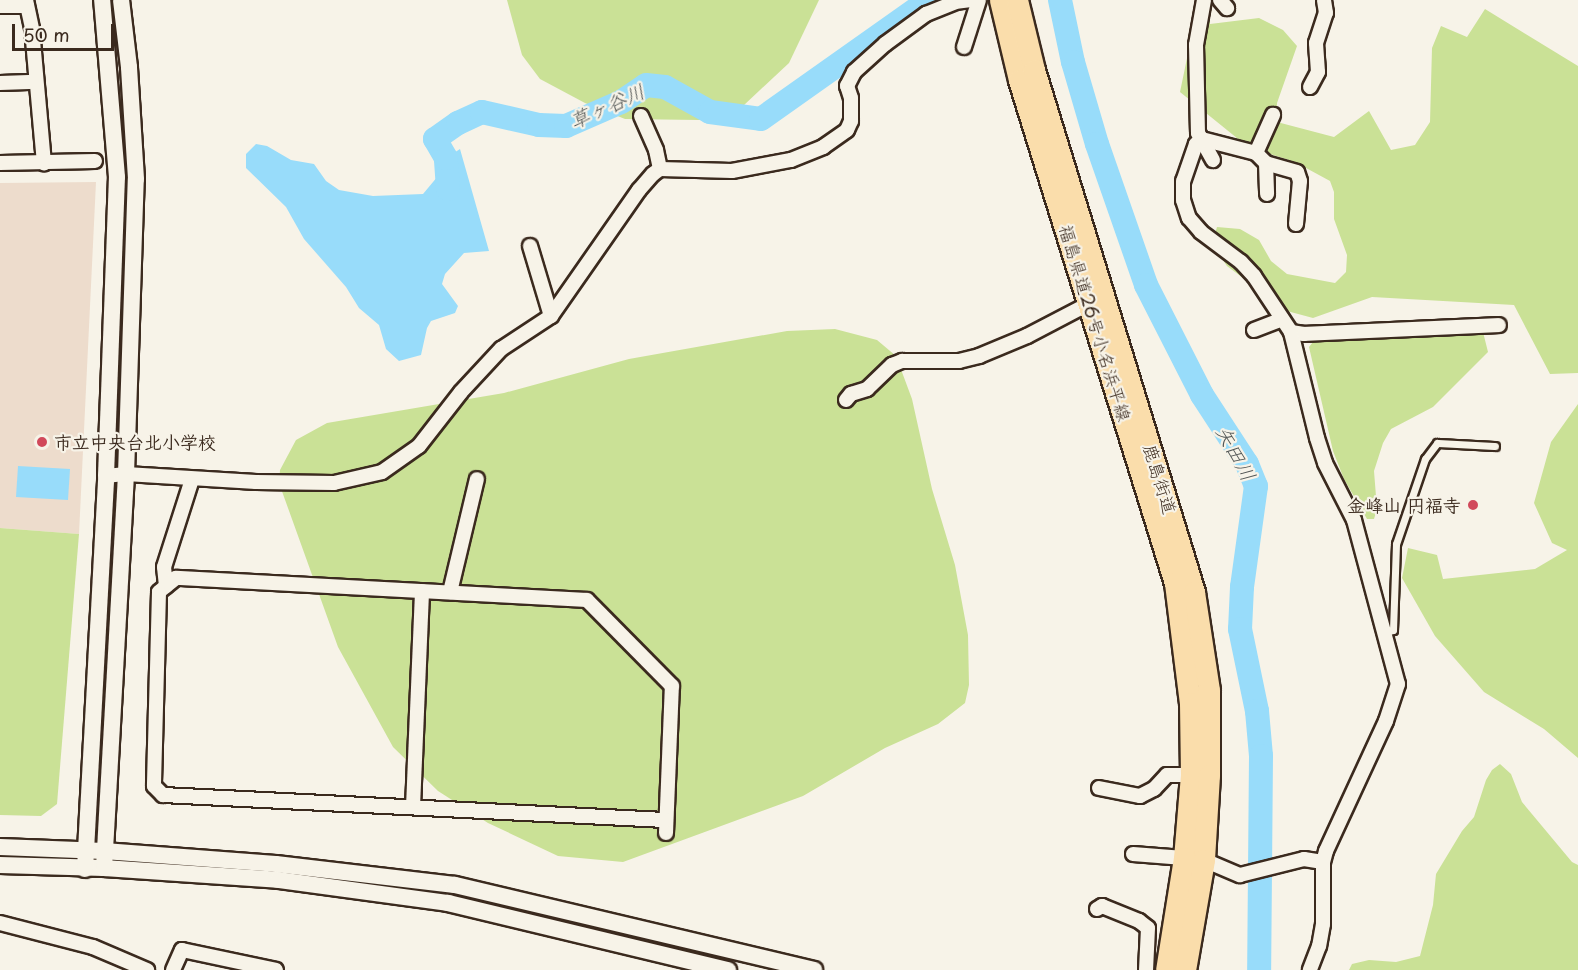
<!DOCTYPE html>
<meta charset="utf-8">
<style>
body{margin:0}
#map{position:relative;width:1578px;height:970px;overflow:hidden;background:#f7f3e8;font-family:"Playpen Sans","Klee One",sans-serif}
div>[style]{position:absolute}
[style*='--x']{left:calc(var(--x)*1px);top:calc(var(--y)*1px);width:calc(var(--w)*1px);rotate:calc(var(--a)*1deg)}
.built>*{inset:0;background:#eddccc}
.green>*{inset:0;background:#cae196}
.water>*{inset:0;background:#98dcfa}
.river>*{height:24px;margin:-12px;padding:0 12px;transform-origin:12px;border-radius:12px;background:#98dcfa}
.roads{filter:drop-shadow(2px 0 #3b2a1e) drop-shadow(-2px 0 #3b2a1e) drop-shadow(0 2px #3b2a1e) drop-shadow(0 -2px #3b2a1e)}
.service>*{height:7px;margin:-3.5px;padding:0 3.5px;transform-origin:3.5px;border-radius:3.5px;background:#f7f3e8}
.minor>*{height:14px;margin:-7px;padding:0 7px;transform-origin:7px;border-radius:7px;background:#f7f3e8}
.tertiary>*{height:16px;margin:-8px;padding:0 8px;transform-origin:8px;border-radius:8px;background:#f7f3e8}
.primary>*{height:21px;margin:-10.5px;padding:0 10.5px;transform-origin:10.5px;border-radius:10.5px;background:#faddab}
.dots>*{width:16px;height:16px;translate:-50% -50%;box-sizing:border-box;border:3px solid #f7f3e8;border-radius:50%}
span{translate:-50% -50%;white-space:nowrap;text-align:center;line-height:1.15;-webkit-text-stroke:4.5px #f7f3e8;paint-order:stroke}
.street-label{font-size:18px;color:#3b2a1e}
.poi-label{font-size:18px;color:#3b2a1e;font-weight:700}
.left{translate:0 -50%;text-align:left}
.right{translate:-100% -50%;text-align:right}
.water-label{font-size:20px;color:#525655;font-style:italic}
.scale{position:absolute;left:12px;top:24px;width:102px;height:27px;box-sizing:border-box;border:3px solid #3b2a1e;border-top:0;padding-left:8px;font-size:18px;line-height:21px;white-space:nowrap;color:#3b2a1e;-webkit-text-stroke:4px #f7f3e8;paint-order:stroke}
</style>
<div id="map">
<div class="built">
<i style="clip-path:polygon(96px 182px,79px 534px,0 528px,0 183px)"></i>
</div>
<div class="green">
<i style="clip-path:polygon(507px 0,819px 0,789px 63px,743px 106px,699px 120px,625px 119px,585px 103px,540px 79px,522px 55px)"></i>
<i style="clip-path:polygon(1209px 0,1210px 24px,1259px 18px,1283px 30px,1297px 46px,1277px 103px,1277px 122px,1334px 137px,1369px 111px,1391px 150px,1415px 145px,1430px 122px,1432px 48px,1441px 26px,1467px 37px,1485px 9px,1578px 66px,1578px 373px,1550px 374px,1514px 305px,1372px 297px,1313px 318px,1287px 311px,1227px 266px,1212px 244px,1217px 227px,1240px 229px,1259px 240px,1271px 261px,1287px 274px,1335px 283px,1346px 272px,1347px 255px,1334px 219px,1334px 192px,1330px 181px,1295px 162px,1248px 147px,1180px 92px,1197px 10px)"></i>
<i style="clip-path:polygon(1472px 323px,1483px 332px,1488px 352px,1433px 407px,1391px 429px,1383px 443px,1374px 471px,1377px 509px,1374px 519px,1367px 519px,1344px 479px,1333px 451px,1309px 347px,1313px 342px)"></i>
<i style="clip-path:polygon(835px 329px,877px 340px,896px 356px,912px 399px,932px 489px,955px 565px,968px 635px,969px 685px,965px 703px,938px 724px,885px 748px,803px 796px,623px 862px,558px 856px,488px 823px,438px 791px,393px 747px,338px 647px,279px 483px,280px 470px,296px 440px,327px 423px,504px 393px,629px 359px,787px 331px)"></i>
<i style="clip-path:polygon(1578px 404px,1578px 758px,1544px 729px,1484px 692px,1435px 636px,1402px 578px,1408px 548px,1437px 555px,1443px 579px,1535px 569px,1567px 550px,1552px 543px,1534px 503px,1551px 442px)"></i>
<i style="clip-path:polygon(0 528px,79px 534px,57px 804px,41px 816px,0 815px)"></i>
<i style="clip-path:polygon(1500px 764px,1511px 774px,1522px 802px,1572px 862px,1578px 865px,1578px 970px,1349px 970px,1352px 964px,1369px 960px,1396px 962px,1420px 956px,1433px 905px,1436px 874px,1462px 831px,1474px 817px,1486px 780px,1492px 770px)"></i>
</div>
<div class="water">
<i style="clip-path:polygon(256px 144px,267px 146px,291px 160px,314px 164px,326px 181px,339px 190px,373px 196px,423px 194px,438px 176px,440px 169px,437px 164px,460px 149px,489px 251px,464px 253px,445px 274px,442px 284px,458px 306px,455px 313px,431px 321px,427px 328px,421px 355px,399px 361px,386px 349px,379px 325px,359px 308px,346px 287px,304px 239px,286px 207px,246px 168px,246px 154px)"></i>
<i style="clip-path:polygon(18px 466px,70px 469px,68px 500px,16px 497px)"></i>
</div>
<div class="river">
<i style="--x:1060;--y:0;--w:63;--a:78.2"></i>
<i style="--x:1073;--y:62;--w:85;--a:73.7"></i>
<i style="--x:1097;--y:144;--w:149;--a:70.8"></i>
<i style="--x:1146;--y:285;--w:123;--a:63"></i>
<i style="--x:1202;--y:395;--w:82;--a:56.9"></i>
<i style="--x:1247;--y:464;--w:24;--a:68"></i>
<i style="--x:1256;--y:486;--w:102;--a:97.9"></i>
<i style="--x:1242;--y:587;--w:42;--a:92.7"></i>
<i style="--x:1240;--y:629;--w:84;--a:78.3"></i>
<i style="--x:1257;--y:711;--w:45;--a:84.9"></i>
<i style="--x:1261;--y:756;--w:214;--a:90.5"></i>
<i style="--x:448;--y:189;--w:31;--a:-94"></i>
<i style="--x:446;--y:158;--w:22;--a:-120"></i>
<i style="--x:435;--y:139;--w:28;--a:-35"></i>
<i style="--x:458;--y:123;--w:26;--a:-25"></i>
<i style="--x:482;--y:112;--w:58;--a:12.8"></i>
<i style="--x:539;--y:125;--w:27;--a:2"></i>
<i style="--x:566;--y:126;--w:60;--a:-23.6"></i>
<i style="--x:621;--y:102;--w:30;--a:-34"></i>
<i style="--x:646;--y:85;--w:19;--a:6"></i>
<i style="--x:665;--y:87;--w:51;--a:29.1"></i>
<i style="--x:710;--y:112;--w:51;--a:7.8"></i>
<i style="--x:761;--y:119;--w:206;--a:-35.3"></i>
</div>
<div class="roads">
<div class="service">
<i style="--x:1384;--y:632;--w:9;--a:-13"></i>
<i style="--x:1393;--y:630;--w:86;--a:-88"></i>
<i style="--x:1396;--y:544;--w:90;--a:-71.2"></i>
<i style="--x:1425;--y:459;--w:20;--a:-53"></i>
<i style="--x:1437;--y:443;--w:58;--a:3"></i>
</div>
<div class="minor">
<i style="--x:26;--y:0;--w:30;--a:78"></i>
<i style="--x:32;--y:29;--w:135;--a:84.9"></i>
<i style="--x:1204;--y:0;--w:46;--a:100.1"></i>
<i style="--x:1196;--y:45;--w:88;--a:88.7"></i>
<i style="--x:1198;--y:133;--w:31;--a:61"></i>
<i style="--x:1220;--y:0;--w:11;--a:49"></i>
<i style="--x:0;--y:6;--w:27;--a:0"></i>
<i style="--x:964;--y:47;--w:49;--a:-72.3"></i>
<i style="--x:0;--y:83;--w:36;--a:-2"></i>
<i style="--x:1310;--y:87;--w:17;--a:-62"></i>
<i style="--x:1318;--y:72;--w:29;--a:-94"></i>
<i style="--x:1316;--y:43;--w:32;--a:-72"></i>
<i style="--x:1326;--y:13;--w:13;--a:-99"></i>
<i style="--x:641;--y:116;--w:37;--a:66"></i>
<i style="--x:656;--y:150;--w:19;--a:78"></i>
<i style="--x:1256;--y:153;--w:42;--a:-65.9"></i>
<i style="--x:0;--y:163;--w:95;--a:-1.2"></i>
<i style="--x:1266;--y:163;--w:31;--a:88"></i>
<i style="--x:1296;--y:224;--w:43;--a:-84.7"></i>
<i style="--x:1300;--y:181;--w:9;--a:-108"></i>
<i style="--x:1297;--y:172;--w:32;--a:-164"></i>
<i style="--x:1266;--y:163;--w:14;--a:-135"></i>
<i style="--x:1256;--y:153;--w:56;--a:-165.5"></i>
<i style="--x:1202;--y:139;--w:8;--a:140"></i>
<i style="--x:1196;--y:144;--w:39;--a:109"></i>
<i style="--x:1183;--y:181;--w:19;--a:90"></i>
<i style="--x:1183;--y:200;--w:19;--a:72"></i>
<i style="--x:1189;--y:218;--w:18;--a:49"></i>
<i style="--x:1201;--y:232;--w:50;--a:36.9"></i>
<i style="--x:1241;--y:262;--w:19;--a:47"></i>
<i style="--x:1254;--y:276;--w:67;--a:56.5"></i>
<i style="--x:1291;--y:332;--w:109;--a:76.2"></i>
<i style="--x:1317;--y:438;--w:26;--a:72"></i>
<i style="--x:1325;--y:463;--w:64;--a:63"></i>
<i style="--x:1354;--y:520;--w:170;--a:75"></i>
<i style="--x:1398;--y:684;--w:39;--a:108"></i>
<i style="--x:1386;--y:721;--w:143;--a:114.8"></i>
<i style="--x:1326;--y:851;--w:11;--a:105"></i>
<i style="--x:1323;--y:862;--w:62;--a:90"></i>
<i style="--x:1323;--y:924;--w:22;--a:100"></i>
<i style="--x:1319;--y:946;--w:26;--a:111"></i>
<i style="--x:530;--y:246;--w:73;--a:73.3"></i>
<i style="--x:1254;--y:330;--w:30;--a:-21"></i>
<i style="--x:1291;--y:332;--w:13;--a:9"></i>
<i style="--x:1304;--y:334;--w:195;--a:-2.6"></i>
<i style="--x:846;--y:400;--w:8;--a:-50"></i>
<i style="--x:851;--y:394;--w:17;--a:-17"></i>
<i style="--x:867;--y:389;--w:35;--a:-44"></i>
<i style="--x:892;--y:365;--w:11;--a:-22"></i>
<i style="--x:902;--y:361;--w:57;--a:0"></i>
<i style="--x:959;--y:361;--w:21;--a:-14"></i>
<i style="--x:979;--y:356;--w:52;--a:-22.6"></i>
<i style="--x:1027;--y:336;--w:71;--a:-27.6"></i>
<i style="--x:106;--y:476;--w:20;--a:-6"></i>
<i style="--x:126;--y:474;--w:130;--a:3.5"></i>
<i style="--x:256;--y:482;--w:78;--a:0.7"></i>
<i style="--x:334;--y:483;--w:49;--a:-12.9"></i>
<i style="--x:382;--y:472;--w:45;--a:-35.1"></i>
<i style="--x:419;--y:446;--w:68;--a:-52.1"></i>
<i style="--x:461;--y:392;--w:59;--a:-47.1"></i>
<i style="--x:501;--y:349;--w:60;--a:-33.4"></i>
<i style="--x:551;--y:316;--w:154;--a:-55.1"></i>
<i style="--x:639;--y:190;--w:21;--a:-49"></i>
<i style="--x:653;--y:174;--w:9;--a:-36"></i>
<i style="--x:660;--y:169;--w:72;--a:1.6"></i>
<i style="--x:732;--y:171;--w:60;--a:-10.6"></i>
<i style="--x:791;--y:160;--w:35;--a:-22"></i>
<i style="--x:823;--y:147;--w:29;--a:-35"></i>
<i style="--x:847;--y:130;--w:10;--a:-66"></i>
<i style="--x:851;--y:121;--w:23;--a:-90"></i>
<i style="--x:851;--y:98;--w:13;--a:-108"></i>
<i style="--x:847;--y:86;--w:16;--a:-63"></i>
<i style="--x:854;--y:72;--w:42;--a:-42.1"></i>
<i style="--x:885;--y:44;--w:51;--a:-36.2"></i>
<i style="--x:926;--y:14;--w:31;--a:-22"></i>
<i style="--x:955;--y:2;--w:16;--a:-7"></i>
<i style="--x:166;--y:586;--w:19;--a:-96"></i>
<i style="--x:164;--y:567;--w:92;--a:-72.3"></i>
<i style="--x:450;--y:592;--w:116;--a:-76.6"></i>
<i style="--x:1099;--y:788;--w:42;--a:11"></i>
<i style="--x:1140;--y:796;--w:16;--a:-27"></i>
<i style="--x:1154;--y:789;--w:19;--a:-47"></i>
<i style="--x:1167;--y:775;--w:24;--a:0"></i>
<i style="--x:413;--y:807;--w:216;--a:-87.6"></i>
<i style="--x:666;--y:833;--w:147;--a:-87.7"></i>
<i style="--x:672;--y:686;--w:121;--a:-134.7"></i>
<i style="--x:587;--y:600;--w:412;--a:-176.9"></i>
<i style="--x:176;--y:578;--w:22;--a:141"></i>
<i style="--x:159;--y:592;--w:194;--a:91.5"></i>
<i style="--x:154;--y:786;--w:13;--a:45"></i>
<i style="--x:163;--y:795;--w:504;--a:2.85"></i>
<i style="--x:1133;--y:854;--w:51;--a:4.5"></i>
<i style="--x:1204;--y:860;--w:39;--a:23"></i>
<i style="--x:1240;--y:875;--w:66;--a:-14"></i>
<i style="--x:1304;--y:859;--w:19;--a:9"></i>
<i style="--x:1097;--y:909;--w:6;--a:-31"></i>
<i style="--x:1102;--y:906;--w:40;--a:22"></i>
<i style="--x:1139;--y:921;--w:11;--a:38"></i>
<i style="--x:1148;--y:928;--w:42;--a:92.7"></i>
<i style="--x:0;--y:923;--w:96;--a:14.5"></i>
<i style="--x:93;--y:947;--w:59;--a:23.1"></i>
<i style="--x:173;--y:970;--w:22;--a:-66"></i>
<i style="--x:182;--y:950;--w:96;--a:12"></i>
</div>
<div class="tertiary">
<i style="--x:0;--y:847;--w:104;--a:2.2"></i>
<i style="--x:104;--y:851;--w:172;--a:4.3"></i>
<i style="--x:276;--y:864;--w:180;--a:6.7"></i>
<i style="--x:455;--y:885;--w:369;--a:13.3"></i>
<i style="--x:0;--y:865;--w:104;--a:1.7"></i>
<i style="--x:104;--y:868;--w:174;--a:3.9"></i>
<i style="--x:278;--y:880;--w:172;--a:7.7"></i>
<i style="--x:448;--y:903;--w:288;--a:13.5"></i>
<i style="--x:104;--y:868;--w:395;--a:-86.8"></i>
<i style="--x:126;--y:474;--w:295;--a:-88.1"></i>
<i style="--x:136;--y:179;--w:112;--a:-93.6"></i>
<i style="--x:129;--y:67;--w:67;--a:-96.8"></i>
<i style="--x:85;--y:869;--w:394;--a:-86.9"></i>
<i style="--x:106;--y:476;--w:299;--a:-87.9"></i>
<i style="--x:117;--y:177;--w:178;--a:-94.8"></i>
</div>
<div class="primary">
<i style="--x:1000;--y:0;--w:82;--a:76.6"></i>
<i style="--x:1019;--y:80;--w:527;--a:72.77"></i>
<i style="--x:1175;--y:583;--w:121;--a:82.9"></i>
<i style="--x:1190;--y:703;--w:72;--a:89.2"></i>
<i style="--x:1191;--y:775;--w:83;--a:94.8"></i>
<i style="--x:1184;--y:858;--w:113;--a:99.1"></i>
<i style="--x:1017;--y:0;--w:72;--a:76.3"></i>
<i style="--x:1034;--y:70;--w:546;--a:72.96"></i>
<i style="--x:1194;--y:592;--w:99;--a:81.3"></i>
<i style="--x:1209;--y:690;--w:85;--a:90"></i>
<i style="--x:1209;--y:775;--w:85;--a:93.4"></i>
<i style="--x:1204;--y:860;--w:112;--a:99.8"></i>
</div>
</div>
<div class="dots">
<i style="left:42px;top:442px;background:#d1495b"></i>
<i style="left:1473px;top:505px;background:#d1495b"></i>
</div>
<div class="street-label">
<span style="left:1095px;top:323px;rotate:73deg">福島県道26号小名浜平線</span>
<span style="left:1160px;top:479px;rotate:73deg">鹿島街道</span>
</div>
<div class="poi-label">
<span class="left" style="left:54px;top:442px">市立中央台北小学校</span>
<span class="right" style="left:1461px;top:505px">金峰山 円福寺</span>
</div>
<div class="water-label">
<span style="left:607px;top:106px;rotate:-24deg">草ヶ谷川</span>
<span style="left:1236px;top:453px;rotate:61deg">矢田川</span>
</div>
<div class="scale">50 m</div>
</div>
